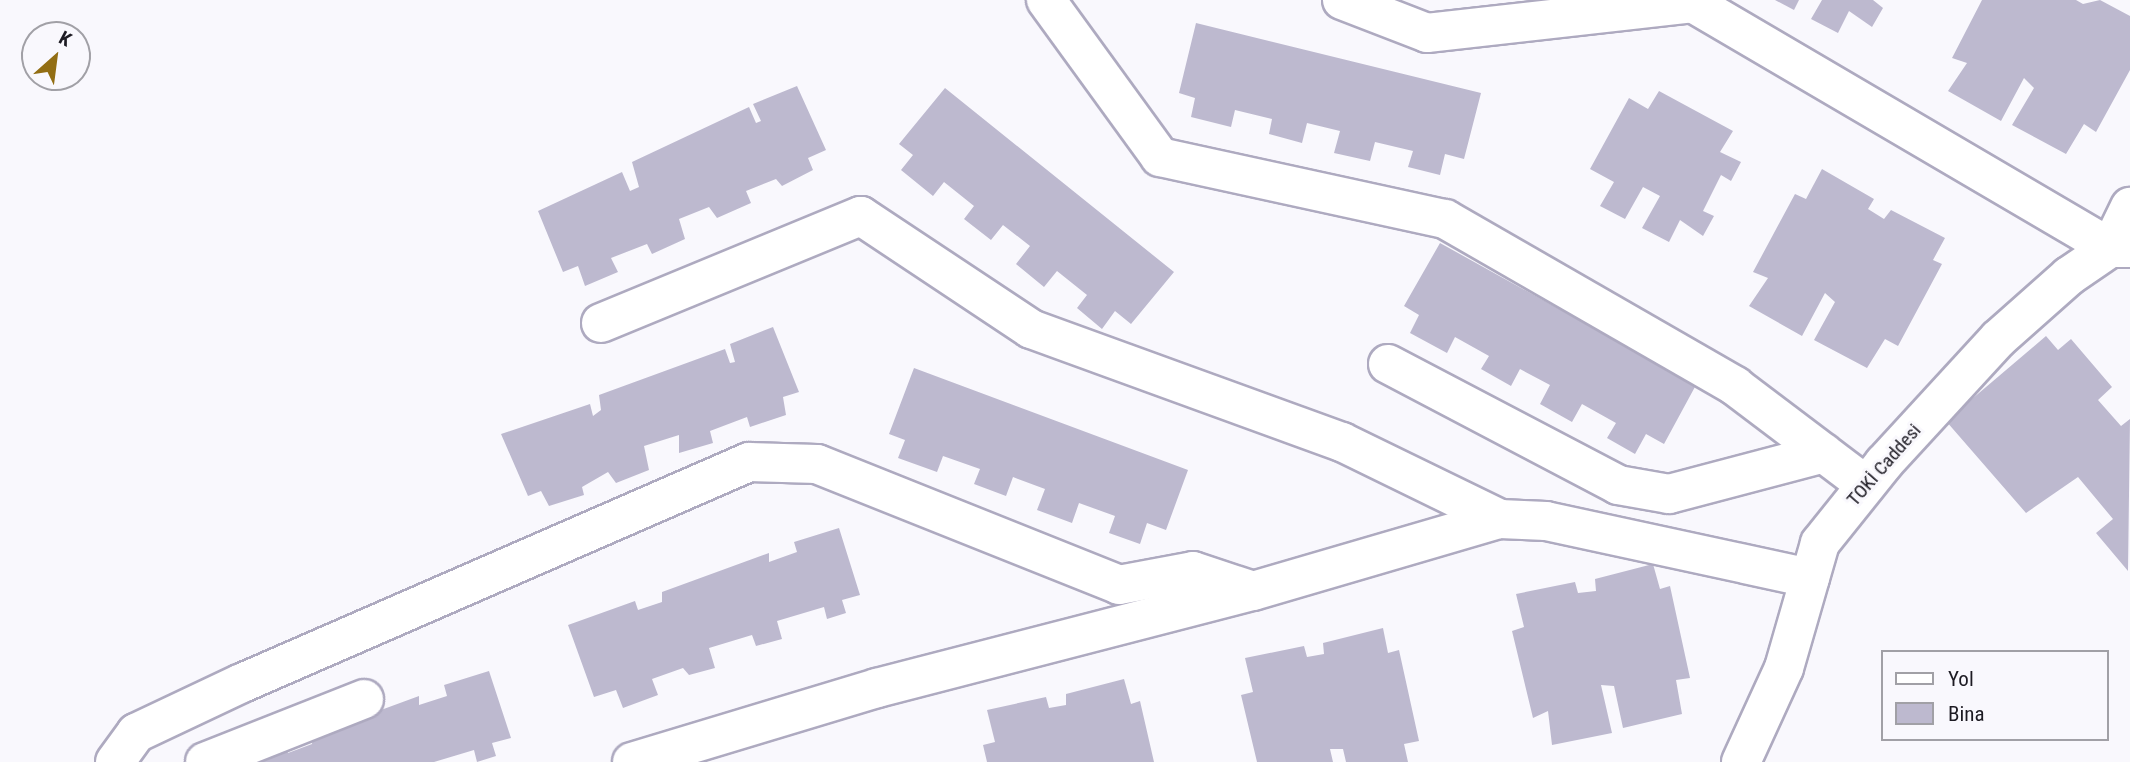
<!DOCTYPE html>
<meta charset="utf-8">
<style>
body{margin:0}
#map{position:relative;width:2130px;height:762px;overflow:hidden;background:#f9f8fd;font-family:"Roboto Condensed",sans-serif}
div>[style]{position:absolute}
[style*='--x']{left:calc(var(--x)*1px);top:calc(var(--y)*1px);width:calc(var(--w)*1px);rotate:calc(var(--a)*1deg)}
.building>*{inset:0;background:#bdb9cf}
.roads{filter:drop-shadow(2px 0 #aeaac0) drop-shadow(-2px 0 #aeaac0) drop-shadow(0 2px #aeaac0) drop-shadow(0 -2px #aeaac0)}
.minor>*{height:38px;margin:-19px;padding:0 19px;transform-origin:19px;border-radius:19px;background:#fff}
span{translate:-50% -50%;white-space:nowrap;text-align:center;line-height:1.15;-webkit-text-stroke:6px #f9f8fd;paint-order:stroke}
.street-label{font-size:19px;color:#1d1b23}
.legend{position:absolute;left:1881px;top:650px;width:228px;height:91px;box-sizing:border-box;background:#f9f8fd;border:2px solid #a1a0a6;margin:0;padding:9px 12px;list-style:none;font-size:21px;color:#1d1b23}
.legend li{display:flex;align-items:center;gap:14px;height:35px}
.legend b{width:35px;border:2px solid #a1a0a6}
.north{position:absolute;left:21px;top:21px;width:70px;height:70px;box-sizing:border-box;background:#f9f8fd;border:2px solid #a1a0a6;border-radius:50%;rotate:28deg;font-size:19px;font-weight:700;line-height:28px;text-align:center;color:#1d1b23}
.north::after{content:'';display:block;margin:auto;width:24px;height:32px;background:#926e14;clip-path:polygon(50% 0,100% 100%,50% 72%,0 100%)}
</style>
<div id="map">
<div class="building">
<i style="clip-path:polygon(1775px 0,1799px 0,1794px 10px)"></i>
<i style="clip-path:polygon(1822px 0,1873px 0,1883px 8px,1872px 27px,1849px 11px,1838px 33px,1811px 19px)"></i>
<i style="clip-path:polygon(1982px 0,2076px 0,2083px 4px,2100px 0,2130px 16px,2130px 70px,2096px 132px,2084px 124px,2066px 154px,2012px 125px,2034px 88px,2024px 78px,2001px 121px,1948px 91px,1967px 63px,1952px 58px)"></i>
<i style="clip-path:polygon(1196px 23px,1481px 93px,1464px 159px,1445px 154px,1440px 175px,1408px 167px,1413px 151px,1375px 142px,1370px 161px,1334px 153px,1340px 131px,1307px 123px,1302px 143px,1269px 134px,1272px 119px,1235px 110px,1231px 127px,1191px 117px,1195px 98px,1179px 93px)"></i>
<i style="clip-path:polygon(797px 86px,826px 150px,808px 158px,813px 170px,782px 186px,776px 179px,746px 191px,751px 203px,717px 218px,709px 207px,679px 219px,685px 239px,652px 254px,647px 244px,611px 258px,618px 272px,585px 286px,578px 266px,563px 272px,538px 211px,622px 172px,630px 191px,639px 187px,632px 162px,749px 107px,756px 123px,761px 121px,753px 104px)"></i>
<i style="clip-path:polygon(945px 88px,1174px 272px,1131px 324px,1115px 311px,1102px 329px,1077px 308px,1087px 295px,1057px 271px,1044px 287px,1016px 264px,1030px 246px,1003px 225px,991px 240px,964px 219px,974px 206px,944px 182px,933px 196px,901px 170px,913px 155px,899px 144px)"></i>
<i style="clip-path:polygon(1659px 91px,1733px 131px,1720px 152px,1741px 162px,1731px 181px,1721px 175px,1703px 211px,1714px 216px,1703px 236px,1680px 220px,1669px 242px,1642px 228px,1660px 196px,1643px 187px,1625px 219px,1600px 206px,1614px 182px,1590px 169px,1629px 98px,1648px 109px)"></i>
<i style="clip-path:polygon(1822px 169px,1874px 199px,1868px 209px,1884px 219px,1891px 210px,1945px 238px,1933px 260px,1942px 264px,1898px 346px,1885px 339px,1867px 368px,1814px 340px,1835px 302px,1825px 293px,1802px 336px,1749px 306px,1768px 278px,1753px 272px,1795px 194px,1806px 199px)"></i>
<i style="clip-path:polygon(1440px 243px,1696px 385px,1664px 444px,1646px 434px,1635px 454px,1607px 438px,1616px 423px,1582px 404px,1572px 422px,1540px 404px,1550px 385px,1520px 369px,1511px 386px,1481px 369px,1489px 356px,1455px 337px,1447px 353px,1410px 333px,1419px 315px,1404px 306px)"></i>
<i style="clip-path:polygon(773px 327px,799px 392px,783px 397px,786px 415px,750px 427px,747px 417px,710px 431px,713px 443px,679px 453px,679px 435px,644px 446px,649px 470px,616px 483px,608px 472px,582px 487px,584px 495px,549px 506px,541px 491px,528px 496px,501px 434px,590px 404px,593px 416px,601px 410px,599px 395px,725px 349px,730px 363px,735px 362px,730px 344px)"></i>
<i style="clip-path:polygon(2046px 336px,2058px 350px,2071px 339px,2112px 387px,2098px 400px,2121px 426px,2130px 419px,2128px 571px,2096px 533px,2113px 519px,2078px 477px,2026px 513px,1946px 421px)"></i>
<i style="clip-path:polygon(914px 368px,1188px 470px,1166px 530px,1147px 523px,1140px 544px,1109px 533px,1115px 516px,1079px 503px,1072px 523px,1037px 510px,1045px 489px,1013px 477px,1006px 496px,974px 484px,980px 469px,943px 456px,937px 472px,898px 458px,905px 440px,889px 434px)"></i>
<i style="clip-path:polygon(839px 528px,860px 595px,842px 600px,846px 613px,827px 619px,824px 607px,777px 621px,782px 639px,756px 646px,752px 635px,709px 648px,715px 668px,689px 675px,683px 668px,652px 679px,658px 695px,623px 708px,616px 690px,594px 697px,568px 625px,635px 601px,638px 610px,662px 602px,662px 592px,769px 553px,769px 562px,797px 552px,794px 542px)"></i>
<i style="clip-path:polygon(1653px 564px,1660px 589px,1670px 586px,1690px 678px,1676px 680px,1682px 714px,1623px 728px,1614px 686px,1601px 685px,1612px 733px,1552px 745px,1548px 711px,1533px 718px,1512px 631px,1524px 627px,1516px 594px,1575px 582px,1578px 593px,1596px 591px,1595px 579px)"></i>
<i style="clip-path:polygon(1383px 628px,1388px 653px,1399px 650px,1419px 741px,1404px 744px,1408px 762px,1346px 762px,1343px 749px,1330px 749px,1333px 762px,1257px 762px,1241px 695px,1253px 692px,1245px 658px,1304px 646px,1307px 657px,1324px 654px,1323px 643px)"></i>
<i style="clip-path:polygon(489px 671px,511px 738px,492px 743px,496px 756px,477px 762px,474px 750px,434px 762px,236px 762px,285px 744px,288px 753px,312px 744px,313px 735px,419px 696px,419px 705px,447px 696px,444px 685px)"></i>
<i style="clip-path:polygon(1124px 679px,1131px 704px,1140px 701px,1154px 762px,987px 762px,983px 745px,995px 742px,987px 710px,1046px 697px,1049px 708px,1066px 705px,1066px 694px)"></i>
</div>
<div class="roads">
<div class="minor">
<i style="--x:1046;--y:0;--w:194;--a:54"></i>
<i style="--x:1160;--y:157;--w:292;--a:12.3"></i>
<i style="--x:1445;--y:219;--w:335;--a:29.9"></i>
<i style="--x:1735;--y:386;--w:164;--a:37.1"></i>
<i style="--x:1342;--y:0;--w:91;--a:21.2"></i>
<i style="--x:1427;--y:33;--w:268;--a:-6.4"></i>
<i style="--x:1693;--y:3;--w:484;--a:30.4"></i>
<i style="--x:2110;--y:248;--w:46;--a:-64"></i>
<i style="--x:601;--y:323;--w:281;--a:-22.4"></i>
<i style="--x:861;--y:216;--w:204;--a:33.6"></i>
<i style="--x:1031;--y:329;--w:331;--a:20"></i>
<i style="--x:1342;--y:442;--w:176;--a:26"></i>
<i style="--x:1388;--y:364;--w:260;--a:27.7"></i>
<i style="--x:1618;--y:485;--w:52;--a:10"></i>
<i style="--x:1669;--y:494;--w:160;--a:-14.8"></i>
<i style="--x:115;--y:762;--w:36;--a:-54"></i>
<i style="--x:136;--y:733;--w:117;--a:-25.3"></i>
<i style="--x:242;--y:683;--w:553;--a:-23.55"></i>
<i style="--x:749;--y:462;--w:68;--a:1.7"></i>
<i style="--x:817;--y:464;--w:325;--a:21.8"></i>
<i style="--x:1119;--y:585;--w:75;--a:-10.7"></i>
<i style="--x:1193;--y:571;--w:63;--a:18.4"></i>
<i style="--x:205;--y:762;--w:171;--a:-21.6"></i>
<i style="--x:632;--y:762;--w:256;--a:-16.8"></i>
<i style="--x:877;--y:688;--w:388;--a:-14.5"></i>
<i style="--x:1253;--y:591;--w:257;--a:-16.3"></i>
<i style="--x:1500;--y:519;--w:46;--a:2.5"></i>
<i style="--x:1546;--y:521;--w:270;--a:12.2"></i>
<i style="--x:1741;--y:762;--w:103;--a:-65.4"></i>
<i style="--x:1784;--y:668;--w:130;--a:-73.9"></i>
<i style="--x:1820;--y:543;--w:102;--a:-51.3"></i>
<i style="--x:1884;--y:463;--w:168;--a:-47.4"></i>
<i style="--x:1998;--y:339;--w:95;--a:-41.6"></i>
<i style="--x:2069;--y:276;--w:50;--a:-34.3"></i>
<i style="--x:2110;--y:248;--w:20;--a:0"></i>
</div>
</div>
<div class="street-label">
<span style="left:1884px;top:465px;rotate:-49deg">TOKİ Caddesi</span>
</div>
<ul class="legend">
<li><b style="height:9px;background:#fff"></b>Yol</li>
<li><b style="height:19px;background:#bdb9cf"></b>Bina</li>
</ul>
<div class="north">K</div>
</div>
